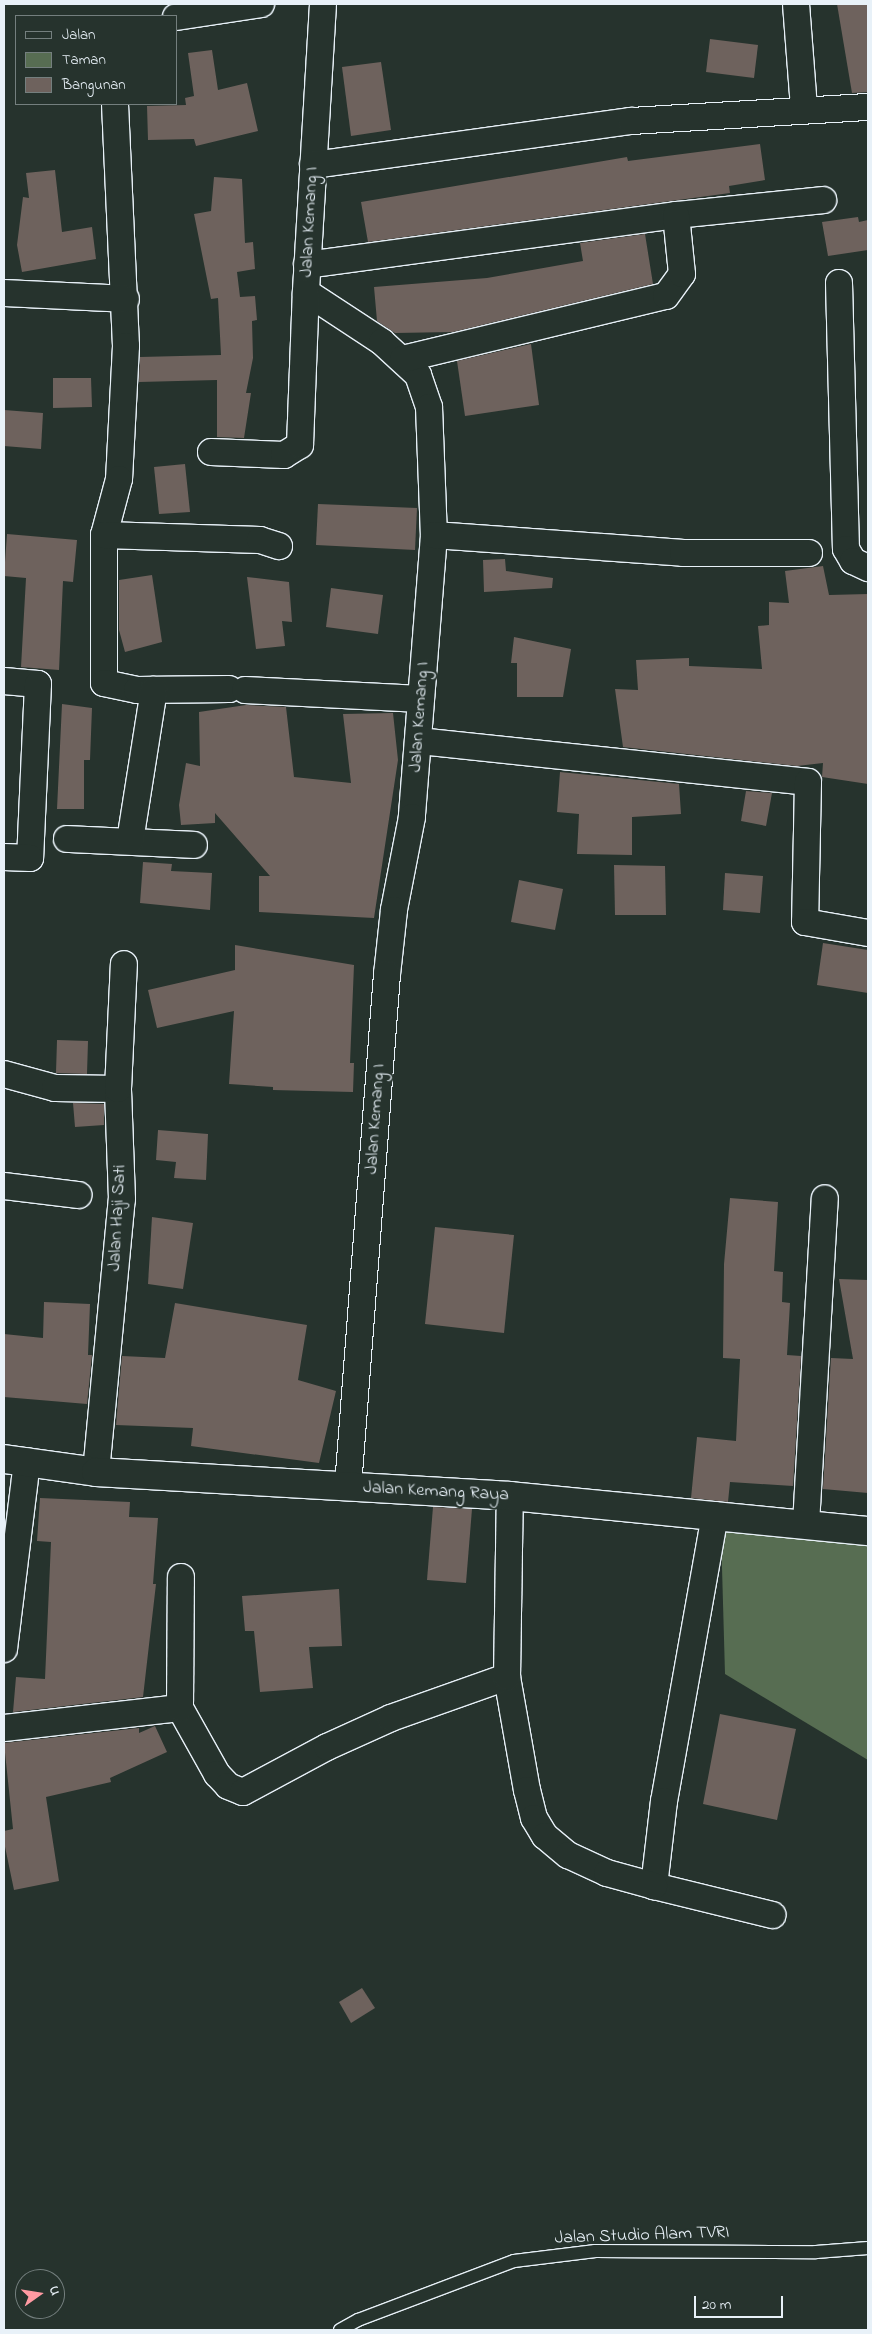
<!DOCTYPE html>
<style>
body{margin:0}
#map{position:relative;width:872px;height:2334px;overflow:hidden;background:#26332d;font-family:"Indie Flower",sans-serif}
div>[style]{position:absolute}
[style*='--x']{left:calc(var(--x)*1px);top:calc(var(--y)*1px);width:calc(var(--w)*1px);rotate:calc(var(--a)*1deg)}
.green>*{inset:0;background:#576d52}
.building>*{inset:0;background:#6e625d}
.roads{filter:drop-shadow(1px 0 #e8f1f8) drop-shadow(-1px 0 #e8f1f8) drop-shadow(0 1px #e8f1f8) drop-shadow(0 -1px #e8f1f8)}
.service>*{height:12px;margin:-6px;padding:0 6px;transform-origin:6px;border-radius:6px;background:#26332d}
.minor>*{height:26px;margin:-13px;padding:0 13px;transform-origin:13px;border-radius:13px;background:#26332d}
.tertiary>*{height:28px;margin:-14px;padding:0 14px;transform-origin:14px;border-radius:14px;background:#26332d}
span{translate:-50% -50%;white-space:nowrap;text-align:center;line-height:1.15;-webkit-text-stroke:4.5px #26332d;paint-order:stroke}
.street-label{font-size:18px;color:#e8f1f8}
.frame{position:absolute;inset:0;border:5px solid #e8f1f8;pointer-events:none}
.legend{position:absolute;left:15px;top:15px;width:162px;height:90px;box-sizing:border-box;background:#26332d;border:1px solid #747f7e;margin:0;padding:6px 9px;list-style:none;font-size:15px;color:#e8f1f8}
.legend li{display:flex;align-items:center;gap:10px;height:25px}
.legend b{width:25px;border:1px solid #747f7e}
.north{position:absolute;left:15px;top:2269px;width:50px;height:50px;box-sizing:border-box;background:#26332d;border:1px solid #747f7e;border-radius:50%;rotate:77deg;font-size:14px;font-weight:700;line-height:20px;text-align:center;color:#e8f1f8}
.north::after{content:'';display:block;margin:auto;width:18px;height:22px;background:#ff9aa2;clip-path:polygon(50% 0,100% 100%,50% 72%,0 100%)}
.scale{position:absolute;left:694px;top:2296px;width:89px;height:22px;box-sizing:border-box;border:2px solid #e8f1f8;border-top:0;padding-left:6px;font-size:15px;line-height:18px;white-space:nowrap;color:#e8f1f8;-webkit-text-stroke:4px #26332d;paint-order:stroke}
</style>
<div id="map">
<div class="green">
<i style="clip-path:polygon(721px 1532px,868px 1545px,868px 1760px,725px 1674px)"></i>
</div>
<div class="building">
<i style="clip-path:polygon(837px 4px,868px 4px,868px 92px,852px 93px)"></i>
<i style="clip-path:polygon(710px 39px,758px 45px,754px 78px,706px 72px)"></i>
<i style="clip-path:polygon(212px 50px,218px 90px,247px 83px,258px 131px,196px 146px,194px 139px,148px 140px,147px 106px,186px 105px,185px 98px,194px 96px,188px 53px)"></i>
<i style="clip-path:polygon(381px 62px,391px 130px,351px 136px,342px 67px)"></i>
<i style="clip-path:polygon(760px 144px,765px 180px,729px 186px,730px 193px,368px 242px,361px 202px,627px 157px,628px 161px)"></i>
<i style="clip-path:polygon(55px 170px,62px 232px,92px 227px,96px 259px,22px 272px,17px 245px,23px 197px,29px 198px,26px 173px)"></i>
<i style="clip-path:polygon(214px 177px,242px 179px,245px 243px,253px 242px,255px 269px,237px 272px,240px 297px,255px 296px,257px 320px,252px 321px,253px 358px,246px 393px,251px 393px,244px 438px,217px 437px,217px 380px,139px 382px,140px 357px,221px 355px,218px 298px,211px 299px,194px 214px,211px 211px)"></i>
<i style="clip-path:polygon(858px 217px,859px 222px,868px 220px,868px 250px,828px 256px,822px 222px)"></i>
<i style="clip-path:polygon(645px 234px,653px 284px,453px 332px,395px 333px,377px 321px,374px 287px,487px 278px,583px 261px,580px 243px)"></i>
<i style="clip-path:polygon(531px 344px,539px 405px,465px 416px,457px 361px)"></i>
<i style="clip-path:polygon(53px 378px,91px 378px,92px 407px,53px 408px)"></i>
<i style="clip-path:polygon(4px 410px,43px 413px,41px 449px,4px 446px)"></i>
<i style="clip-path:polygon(185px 464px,190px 512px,159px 514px,154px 467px)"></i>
<i style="clip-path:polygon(318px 504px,417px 508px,415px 550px,316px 545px)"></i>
<i style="clip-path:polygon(7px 534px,77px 540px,73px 582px,63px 581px,59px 670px,21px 667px,26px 578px,4px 576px)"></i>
<i style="clip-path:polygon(505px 559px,506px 571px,553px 578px,552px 588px,484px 592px,483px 560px)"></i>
<i style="clip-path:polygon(823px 566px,829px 595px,868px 594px,868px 784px,822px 777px,823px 763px,797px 766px,623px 747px,615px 689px,638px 690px,636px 660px,689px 658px,689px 666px,762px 669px,758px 626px,769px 625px,769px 602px,789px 603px,785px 571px)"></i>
<i style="clip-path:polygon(152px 575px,162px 642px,125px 652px,119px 630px,119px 580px)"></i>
<i style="clip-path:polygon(247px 577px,289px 582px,292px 622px,282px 621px,285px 646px,256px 649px)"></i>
<i style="clip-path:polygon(331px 588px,383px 595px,378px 634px,326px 627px)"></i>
<i style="clip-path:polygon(514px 637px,571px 649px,563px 697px,517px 697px,517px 663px,511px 663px)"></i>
<i style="clip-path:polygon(62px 704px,92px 708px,90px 760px,84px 760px,84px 809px,57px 809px)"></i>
<i style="clip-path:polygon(246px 705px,286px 707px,294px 777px,351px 783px,343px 714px,393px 713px,398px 760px,374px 918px,259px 912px,259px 876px,270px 876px,215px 813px,215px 823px,181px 825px,179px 805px,186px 763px,200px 766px,199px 712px)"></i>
<i style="clip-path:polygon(560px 772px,679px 784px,681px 814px,632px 817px,632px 855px,577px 854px,579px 814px,557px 812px)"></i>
<i style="clip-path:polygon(746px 791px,772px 793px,766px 826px,741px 821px)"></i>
<i style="clip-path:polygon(143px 862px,172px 864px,171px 871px,212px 873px,210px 910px,140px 903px)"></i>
<i style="clip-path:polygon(614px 865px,665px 866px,666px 915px,615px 915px)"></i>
<i style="clip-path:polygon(725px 873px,763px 876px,760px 913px,723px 910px)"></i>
<i style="clip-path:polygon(519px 880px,563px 889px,555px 930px,511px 922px)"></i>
<i style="clip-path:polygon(823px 943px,868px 950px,868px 993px,817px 985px)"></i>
<i style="clip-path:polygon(235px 945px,354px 965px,350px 1063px,354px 1063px,353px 1092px,273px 1090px,273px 1087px,229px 1084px,234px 1011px,157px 1028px,148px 990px,235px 970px)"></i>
<i style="clip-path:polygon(57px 1040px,88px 1041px,87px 1074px,56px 1073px)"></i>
<i style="clip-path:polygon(73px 1103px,104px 1104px,104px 1125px,75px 1127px)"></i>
<i style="clip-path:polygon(158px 1130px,208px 1134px,206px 1180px,174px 1178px,176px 1162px,156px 1160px)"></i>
<i style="clip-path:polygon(730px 1198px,778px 1202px,774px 1271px,783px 1272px,782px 1302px,790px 1303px,787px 1355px,801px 1356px,793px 1486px,730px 1482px,728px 1502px,691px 1498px,697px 1437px,736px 1441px,740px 1359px,723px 1358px,724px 1264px)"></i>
<i style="clip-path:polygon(152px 1217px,193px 1223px,183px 1289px,148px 1284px)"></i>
<i style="clip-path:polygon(435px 1227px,514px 1235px,504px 1333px,425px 1324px)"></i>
<i style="clip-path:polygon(839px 1279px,868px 1280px,868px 1493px,823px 1489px,831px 1358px,853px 1359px)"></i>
<i style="clip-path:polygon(44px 1302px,90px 1304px,88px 1355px,92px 1355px,87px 1404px,4px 1397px,4px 1334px,43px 1338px)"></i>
<i style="clip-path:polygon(175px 1303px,307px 1325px,298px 1380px,336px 1391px,319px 1463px,191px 1446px,193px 1428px,116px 1425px,122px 1356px,165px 1358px)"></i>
<i style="clip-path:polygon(40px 1498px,130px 1502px,129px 1517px,158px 1518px,153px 1584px,156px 1584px,143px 1697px,13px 1712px,16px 1677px,45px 1679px,51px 1542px,37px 1541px)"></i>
<i style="clip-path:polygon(433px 1507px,472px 1509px,466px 1583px,427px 1580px)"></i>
<i style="clip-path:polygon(339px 1589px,342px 1646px,309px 1647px,313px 1688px,260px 1692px,254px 1631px,245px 1631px,242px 1596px)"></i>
<i style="clip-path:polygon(720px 1714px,796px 1729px,777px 1820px,703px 1804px)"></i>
<i style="clip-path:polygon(155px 1726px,167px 1752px,110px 1778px,111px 1782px,46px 1797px,59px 1881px,14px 1890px,4px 1842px,4px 1831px,13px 1829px,4px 1743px,139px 1728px,139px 1733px)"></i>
<i style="clip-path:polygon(362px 1988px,375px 2008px,351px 2023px,339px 2002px)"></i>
</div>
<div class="roads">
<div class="service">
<i style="--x:340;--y:2330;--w:21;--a:-29"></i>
<i style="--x:358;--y:2320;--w:167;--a:-20.7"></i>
<i style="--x:514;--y:2261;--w:82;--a:-7"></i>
<i style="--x:595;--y:2251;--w:221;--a:0.3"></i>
<i style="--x:816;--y:2252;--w:52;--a:-4.4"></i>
</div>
<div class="minor">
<i style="--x:323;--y:4;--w:289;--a:93.4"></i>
<i style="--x:306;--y:292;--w:91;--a:33.3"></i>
<i style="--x:382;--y:342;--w:49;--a:42.5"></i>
<i style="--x:418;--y:375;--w:34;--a:71"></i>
<i style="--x:429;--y:407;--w:128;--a:87.8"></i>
<i style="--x:434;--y:535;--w:283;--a:94.5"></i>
<i style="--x:412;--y:817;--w:95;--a:101"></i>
<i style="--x:394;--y:910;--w:64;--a:96.2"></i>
<i style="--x:387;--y:974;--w:514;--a:94.35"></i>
<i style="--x:796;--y:4;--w:105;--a:85.6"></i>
<i style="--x:176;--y:17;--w:86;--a:-8.7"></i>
<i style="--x:115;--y:104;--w:242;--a:87.4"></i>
<i style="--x:126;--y:346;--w:133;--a:93"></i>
<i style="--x:119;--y:479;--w:58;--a:105"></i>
<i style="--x:104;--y:535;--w:148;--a:90"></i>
<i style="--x:104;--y:683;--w:34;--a:12"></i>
<i style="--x:137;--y:690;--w:92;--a:-0.6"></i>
<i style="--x:313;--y:165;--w:321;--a:-7.9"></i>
<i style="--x:631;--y:121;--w:237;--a:-3.4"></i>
<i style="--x:307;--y:265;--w:372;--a:-7.7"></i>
<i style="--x:676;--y:215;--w:148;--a:-5.8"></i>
<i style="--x:839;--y:283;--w:266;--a:88.5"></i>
<i style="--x:846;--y:549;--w:14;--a:60"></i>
<i style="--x:853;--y:561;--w:17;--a:25"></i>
<i style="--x:4;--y:293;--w:122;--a:2.8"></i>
<i style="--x:403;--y:359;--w:270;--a:-13.5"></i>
<i style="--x:666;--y:296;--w:27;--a:-54"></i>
<i style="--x:682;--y:274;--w:59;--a:-95.8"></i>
<i style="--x:211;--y:452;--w:73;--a:2.4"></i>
<i style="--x:284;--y:455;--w:19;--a:-32"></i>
<i style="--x:300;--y:445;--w:153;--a:-87.8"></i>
<i style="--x:104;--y:535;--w:156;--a:1.8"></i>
<i style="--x:260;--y:540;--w:20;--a:18"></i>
<i style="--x:434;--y:535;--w:250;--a:4.1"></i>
<i style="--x:683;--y:553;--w:126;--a:0"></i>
<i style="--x:4;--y:681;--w:34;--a:5"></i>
<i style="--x:38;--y:684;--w:174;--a:92.6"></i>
<i style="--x:30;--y:858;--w:26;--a:-178"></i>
<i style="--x:245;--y:690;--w:176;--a:2.9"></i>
<i style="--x:419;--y:741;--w:391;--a:6"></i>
<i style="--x:808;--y:782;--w:140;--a:91.2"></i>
<i style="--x:805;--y:922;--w:64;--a:9.9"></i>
<i style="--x:67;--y:839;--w:127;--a:2.7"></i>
<i style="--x:130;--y:841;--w:153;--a:-81"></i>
<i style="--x:4;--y:1074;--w:53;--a:15.4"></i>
<i style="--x:55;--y:1088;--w:63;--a:0.9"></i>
<i style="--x:4;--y:1186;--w:75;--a:6.9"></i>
<i style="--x:96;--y:1472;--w:274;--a:-84.6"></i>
<i style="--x:122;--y:1199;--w:110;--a:-92.1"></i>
<i style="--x:118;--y:1089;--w:125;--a:-87.3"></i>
<i style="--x:715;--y:1515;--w:291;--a:100.1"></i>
<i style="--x:664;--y:1801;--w:86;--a:96.7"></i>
<i style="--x:654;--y:1886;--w:122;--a:13.8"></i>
<i style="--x:806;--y:1524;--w:326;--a:-86.7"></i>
<i style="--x:4;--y:1649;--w:189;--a:-83"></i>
<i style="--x:507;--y:1677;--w:115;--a:80"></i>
<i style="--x:527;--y:1790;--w:29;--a:76"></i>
<i style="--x:534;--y:1818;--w:21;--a:59"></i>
<i style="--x:545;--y:1836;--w:30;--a:40"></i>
<i style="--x:568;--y:1855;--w:43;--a:24.8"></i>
<i style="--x:607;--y:1873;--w:49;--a:15.5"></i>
<i style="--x:180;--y:1708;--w:76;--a:60.7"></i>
<i style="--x:217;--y:1774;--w:16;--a:47"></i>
<i style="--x:228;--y:1786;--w:16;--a:22"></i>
<i style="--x:243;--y:1792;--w:95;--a:-28.2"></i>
<i style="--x:327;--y:1747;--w:70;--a:-24.4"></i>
<i style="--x:391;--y:1718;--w:123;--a:-19.5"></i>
<i style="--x:507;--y:1677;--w:181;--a:-89.1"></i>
<i style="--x:4;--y:1728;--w:177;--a:-6.5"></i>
<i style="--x:180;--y:1708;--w:131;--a:-89.6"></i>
</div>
<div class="tertiary">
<i style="--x:4;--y:1459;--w:93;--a:8"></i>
<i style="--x:96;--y:1472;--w:415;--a:3.3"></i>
<i style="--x:510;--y:1496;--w:360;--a:5.6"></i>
</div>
</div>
<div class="street-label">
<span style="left:310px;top:222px;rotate:-87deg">Jalan Kemang I</span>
<span style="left:420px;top:717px;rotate:-86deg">Jalan Kemang I</span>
<span style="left:376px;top:1119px;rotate:-86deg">Jalan Kemang I</span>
<span style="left:118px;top:1218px;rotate:-87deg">Jalan Haji Sati</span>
<span style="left:436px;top:1492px;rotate:3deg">Jalan Kemang Raya</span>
<span style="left:642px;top:2236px;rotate:-2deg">Jalan Studio Alam TVRI</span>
</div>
<div class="frame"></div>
<ul class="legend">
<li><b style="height:6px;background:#26332d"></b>Jalan</li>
<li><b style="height:14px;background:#576d52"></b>Taman</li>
<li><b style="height:14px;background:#6e625d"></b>Bangunan</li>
</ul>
<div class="north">U</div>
<div class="scale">20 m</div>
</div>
